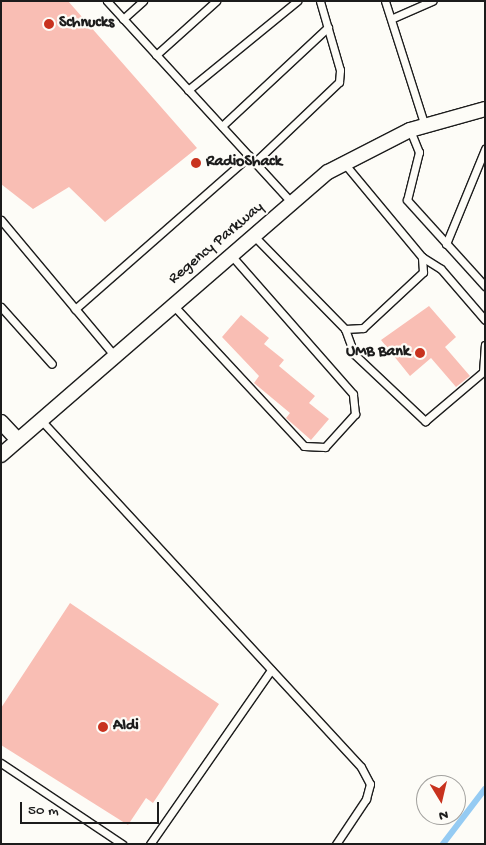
<!DOCTYPE html>
<style>
body{margin:0}
#map{position:relative;width:486px;height:845px;overflow:hidden;background:#fdfcf7;font-family:"Gochi Hand",sans-serif}
div>[style]{position:absolute}
[style*='--x']{left:calc(var(--x)*1px);top:calc(var(--y)*1px);width:calc(var(--w)*1px);rotate:calc(var(--a)*1deg)}
.stream>*{height:5.5px;margin:-2.75px;padding:0 2.75px;transform-origin:2.75px;border-radius:2.75px;background:#95cbf3}
.building>*{inset:0;background:#f9beb4}
.roads{filter:drop-shadow(1px 0 #1c1c1c) drop-shadow(-1px 0 #1c1c1c) drop-shadow(0 1px #1c1c1c) drop-shadow(0 -1px #1c1c1c)}
.lane>*{height:7px;margin:-3.5px;padding:0 3.5px;transform-origin:3.5px;border-radius:3.5px;background:#fdfcf7}
.street>*{height:14px;margin:-7px;padding:0 7px;transform-origin:7px;border-radius:7px;background:#fdfcf7}
.dots>*{width:14px;height:14px;translate:-50% -50%;box-sizing:border-box;border:2px solid #fdfcf7;border-radius:50%}
span{translate:-50% -50%;white-space:nowrap;text-align:center;line-height:1.15;-webkit-text-stroke:4.5px #fdfcf7;paint-order:stroke}
.poi-label{font-size:16px;color:#1c1c1c;font-weight:700}
.left{translate:0 -50%;text-align:left}
.right{translate:-100% -50%;text-align:right}
.street-label{font-size:16px;color:#1c1c1c}
.frame{position:absolute;inset:0;border:2px solid #1c1c1c;pointer-events:none}
.north{position:absolute;left:416px;top:775px;width:50px;height:50px;box-sizing:border-box;background:#fdfcf7;border:1px solid #a3a29f;border-radius:50%;rotate:171deg;font-size:14px;font-weight:700;line-height:20px;text-align:center;color:#1c1c1c}
.north::after{content:'';display:block;margin:auto;width:18px;height:22px;background:#c8321e;clip-path:polygon(50% 0,100% 100%,50% 72%,0 100%)}
.scale{position:absolute;left:20px;top:802px;width:139px;height:22px;box-sizing:border-box;border:2px solid #1c1c1c;border-top:0;padding-left:6px;font-size:15px;line-height:18px;white-space:nowrap;color:#1c1c1c;-webkit-text-stroke:4px #fdfcf7;paint-order:stroke}
</style>
<div id="map">
<div class="stream">
<i style="--x:443;--y:844;--w:69;--a:-52.6"></i>
</div>
<div class="building">
<i style="clip-path:polygon(1px 1px,68px 1px,197px 148px,105px 222px,69px 187px,33px 209px,1px 184px)"></i>
<i style="clip-path:polygon(429px 306px,456px 337px,445px 347px,470px 376px,456px 387px,431px 358px,410px 376px,381px 340px)"></i>
<i style="clip-path:polygon(241px 315px,269px 338px,264px 344px,284px 360px,279px 366px,315px 396px,309px 403px,329px 419px,311px 440px,286px 418px,290px 413px,254px 383px,259px 376px,222px 337px)"></i>
<i style="clip-path:polygon(70px 603px,219px 704px,153px 803px,146px 798px,128px 825px,1px 745px,1px 708px)"></i>
</div>
<div class="roads">
<div class="lane">
<i style="--x:107;--y:1;--w:274;--a:47.5"></i>
<i style="--x:385;--y:1;--w:131;--a:72.3"></i>
<i style="--x:393;--y:18;--w:43;--a:-23.6"></i>
<i style="--x:123;--y:19;--w:27;--a:-42"></i>
<i style="--x:156;--y:55;--w:81;--a:-42"></i>
<i style="--x:188;--y:90;--w:141;--a:-39.2"></i>
<i style="--x:222;--y:126;--w:145;--a:-43"></i>
<i style="--x:410;--y:130;--w:24;--a:68"></i>
<i style="--x:419;--y:152;--w:49;--a:104"></i>
<i style="--x:407;--y:200;--w:116;--a:47.8"></i>
<i style="--x:255;--y:162;--w:116;--a:-43.6"></i>
<i style="--x:339;--y:82;--w:12;--a:-85"></i>
<i style="--x:340;--y:70;--w:72;--a:-106.2"></i>
<i style="--x:1;--y:220;--w:176;--a:50.1"></i>
<i style="--x:254;--y:236;--w:130;--a:45.6"></i>
<i style="--x:345;--y:329;--w:18;--a:-3"></i>
<i style="--x:363;--y:328;--w:82;--a:-43"></i>
<i style="--x:423;--y:272;--w:15;--a:-94"></i>
<i style="--x:422;--y:257;--w:122;--a:-129.7"></i>
<i style="--x:446;--y:244;--w:103;--a:-67.7"></i>
<i style="--x:422;--y:257;--w:22;--a:32"></i>
<i style="--x:441;--y:269;--w:67;--a:49.2"></i>
<i style="--x:173;--y:305;--w:192;--a:47.1"></i>
<i style="--x:304;--y:446;--w:21;--a:3"></i>
<i style="--x:325;--y:447;--w:45;--a:-47.7"></i>
<i style="--x:355;--y:414;--w:20;--a:-96"></i>
<i style="--x:353;--y:394;--w:185;--a:-131.3"></i>
<i style="--x:1;--y:307;--w:76;--a:48.2"></i>
<i style="--x:75;--y:309;--w:232;--a:-41.3"></i>
<i style="--x:345;--y:329;--w:27;--a:70"></i>
<i style="--x:354;--y:354;--w:98;--a:43.3"></i>
<i style="--x:425;--y:421;--w:76;--a:-40.2"></i>
<i style="--x:483;--y:372;--w:27;--a:-86"></i>
<i style="--x:40;--y:419;--w:473;--a:47.3"></i>
<i style="--x:361;--y:767;--w:19;--a:62"></i>
<i style="--x:370;--y:784;--w:16;--a:105"></i>
<i style="--x:366;--y:799;--w:54;--a:123.7"></i>
<i style="--x:1;--y:763;--w:146;--a:33.8"></i>
<i style="--x:150;--y:844;--w:212;--a:-55.2"></i>
</div>
<div class="street">
<i style="--x:1;--y:422;--w:22;--a:47"></i>
<i style="--x:1;--y:455;--w:432;--a:-40.9"></i>
<i style="--x:328;--y:172;--w:92;--a:-27.1"></i>
<i style="--x:410;--y:130;--w:78;--a:-15.6"></i>
</div>
</div>
<div class="dots">
<i style="left:49px;top:24px;background:#c8321e"></i>
<i style="left:196px;top:163px;background:#c8321e"></i>
<i style="left:420px;top:353px;background:#c8321e"></i>
<i style="left:103px;top:727px;background:#c8321e"></i>
</div>
<div class="poi-label">
<span class="left" style="left:59px;top:24px">Schnucks</span>
<span class="left" style="left:206px;top:163px">RadioShack</span>
<span class="right" style="left:410px;top:353px">UMB Bank</span>
<span class="left" style="left:113px;top:727px">Aldi</span>
</div>
<div class="street-label">
<span style="left:217px;top:244px;rotate:-40deg">Regency Parkway</span>
</div>
<div class="frame"></div>
<div class="north">N</div>
<div class="scale">50 m</div>
</div>
